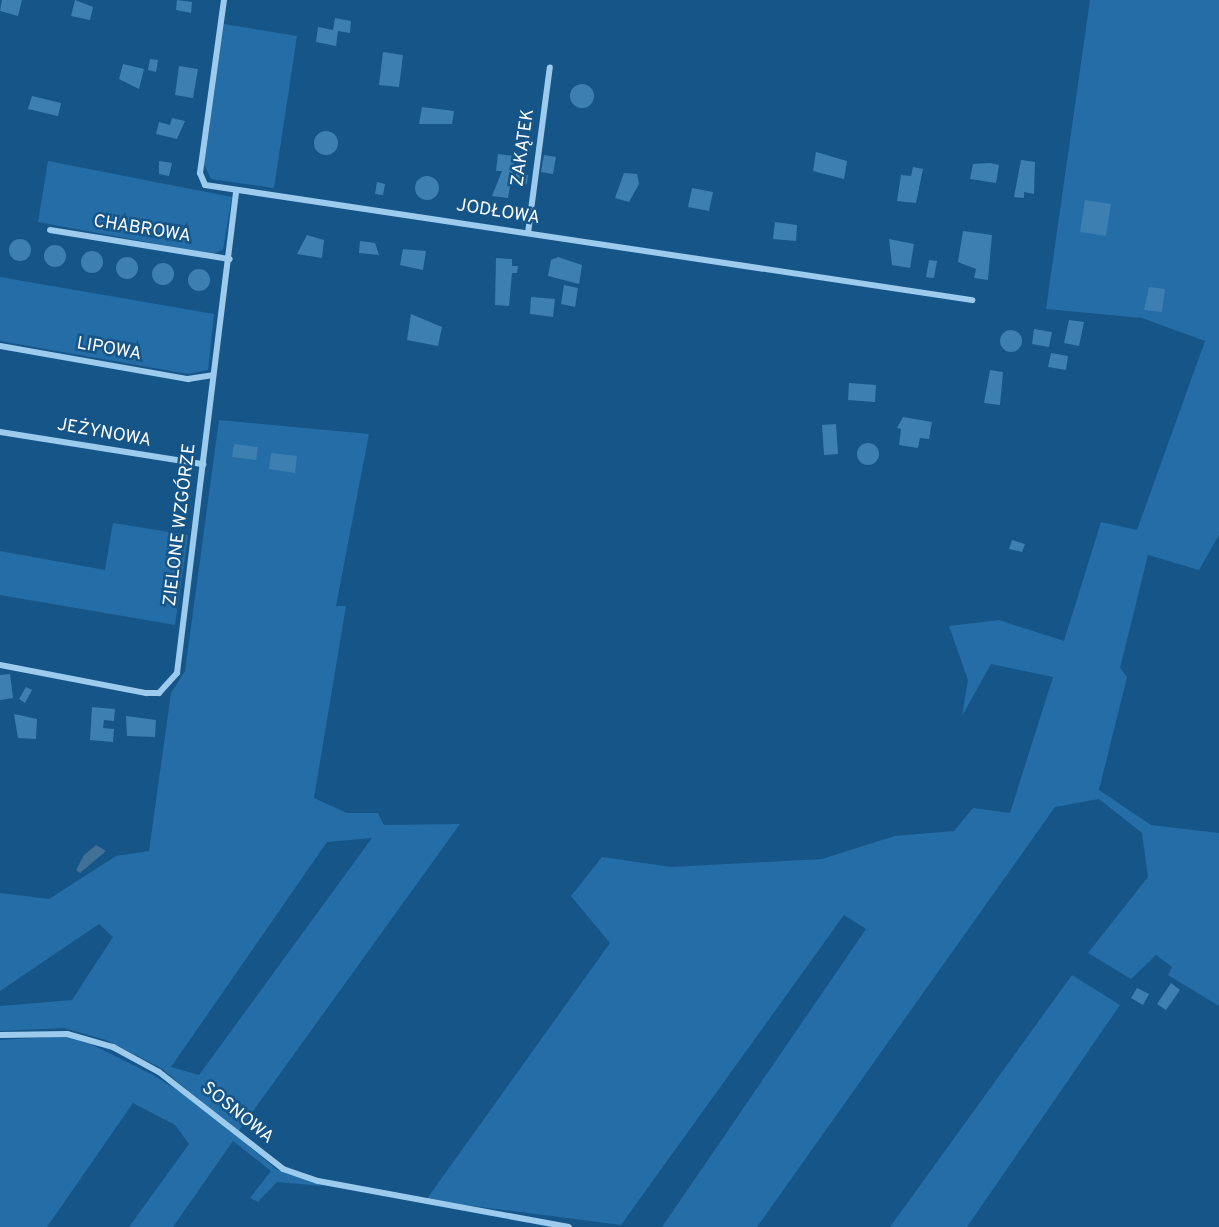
<!DOCTYPE html>
<meta charset="utf-8">
<style>
body{margin:0}
#map{position:relative;width:1219px;height:1227px;overflow:hidden;background:#165588;font-family:Overpass,sans-serif}
div>[style]{position:absolute}
[style*='--x']{left:calc(var(--x)*1px);top:calc(var(--y)*1px);width:calc(var(--w)*1px);rotate:calc(var(--a)*1deg)}
.green>*{inset:0;background:#256da6}
.water>*{inset:0;background:#427096}
.building>*{inset:0;background:#3e7fb2}
.round{border-radius:50%}
.street>*{height:6px;margin:-3px;padding:0 3px;transform-origin:3px;border-radius:3px;background:#9ccbee}
span{translate:-50% -50%;white-space:nowrap;text-align:center;line-height:1.15;-webkit-text-stroke:5px #165588;paint-order:stroke}
.street-label{font-size:18px;color:#fff}
</style>
<div id="map">
<div class="green">
<i style="clip-path:polygon(1090px 0,1219px 0,1219px 535px,1199px 570px,1148px 555px,1120px 668px,1127px 677px,1099px 790px,1151px 825px,1219px 833px,1219px 1006px,1168px 975px,1172px 967px,1156px 955px,1131px 979px,1088px 953px,1148px 877px,1142px 833px,1099px 799px,1055px 807px,757px 1227px,662px 1227px,866px 929px,844px 915px,621px 1225px,426px 1200px,610px 943px,571px 896px,602px 857px,671px 867px,822px 859px,895px 836px,954px 831px,973px 808px,1010px 813px,1053px 677px,991px 664px,962px 716px,968px 680px,949px 626px,999px 620px,1064px 641px,1101px 522px,1137px 530px,1205px 341px,1142px 318px,1046px 309px)"></i>
<i style="clip-path:polygon(224px 24px,297px 36px,274px 188px,211px 179px,204px 164px)"></i>
<i style="clip-path:polygon(48px 161px,232px 197px,223px 250px,212px 254px,38px 222px)"></i>
<i style="clip-path:polygon(0 277px,214px 314px,208px 370px,188px 374px,0 341px)"></i>
<i style="clip-path:polygon(evenodd,219px 420px,369px 434px,336px 606px,346px 606px,314px 798px,347px 813px,378px 813px,384px 825px,460px 824px,238px 1132px,161px 1068px,106px 1040px,64px 1028px,0 1031px,0 1006px,72px 1000px,113px 937px,99px 924px,0 991px,0 893px,49px 899px,116px 856px,149px 851px,171px 693px,185px 671px,219px 420px,372px 838px,199px 1075px,171px 1067px,327px 842px,372px 838px)"></i>
<i style="clip-path:polygon(113px 523px,188px 535px,175px 625px,0 595px,0 551px,105px 570px)"></i>
<i style="clip-path:polygon(1072px 975px,1120px 1005px,967px 1227px,890px 1227px)"></i>
<i style="clip-path:polygon(63px 1036px,93px 1045px,153px 1075px,195px 1101px,276px 1169px,323px 1186px,277px 1182px,258px 1202px,250px 1198px,271px 1171px,233px 1141px,173px 1227px,129px 1227px,189px 1144px,175px 1125px,133px 1103px,47px 1227px,0 1227px,0 1040px)"></i>
</div>
<div class="water">
<i style="clip-path:polygon(96px 845px,106px 851px,80px 873px,76px 870px,84px 855px)"></i>
</div>
<div class="building">
<i style="clip-path:polygon(2px 0,22px 0,18px 16px,0 11px)"></i>
<i style="clip-path:polygon(75px 0,93px 7px,90px 20px,71px 16px)"></i>
<i style="clip-path:polygon(177px 0,192px 2px,191px 13px,176px 10px)"></i>
<i style="clip-path:polygon(335px 18px,351px 21px,350px 33px,338px 31px,336px 46px,316px 42px,318px 27px,333px 30px)"></i>
<i style="clip-path:polygon(383px 52px,403px 55px,399px 87px,379px 85px)"></i>
<i style="clip-path:polygon(150px 59px,158px 60px,156px 72px,148px 70px)"></i>
<i style="clip-path:polygon(123px 64px,144px 69px,139px 89px,119px 79px)"></i>
<i style="clip-path:polygon(179px 66px,198px 69px,193px 98px,175px 95px)"></i>
<i class="round" style="left:570px;top:84px;width:24px;height:24px"></i>
<i style="clip-path:polygon(32px 96px,61px 103px,58px 116px,28px 109px)"></i>
<i style="clip-path:polygon(422px 107px,454px 111px,452px 124px,419px 124px)"></i>
<i style="clip-path:polygon(172px 118px,185px 121px,177px 139px,156px 134px,159px 122px,170px 125px)"></i>
<i class="round" style="left:314px;top:131px;width:24px;height:24px"></i>
<i style="clip-path:polygon(816px 152px,847px 161px,844px 179px,813px 171px)"></i>
<i style="clip-path:polygon(498px 154px,515px 156px,508px 198px,492px 196px,502px 171px,496px 171px)"></i>
<i style="clip-path:polygon(544px 155px,556px 157px,553px 174px,541px 172px)"></i>
<i style="clip-path:polygon(1021px 160px,1035px 162px,1034px 194px,1024px 192px,1024px 198px,1014px 197px)"></i>
<i style="clip-path:polygon(159px 161px,172px 163px,169px 176px,159px 174px)"></i>
<i style="clip-path:polygon(990px 163px,999px 165px,996px 183px,970px 179px,973px 164px)"></i>
<i style="clip-path:polygon(913px 167px,923px 169px,916px 203px,897px 201px,901px 175px,911px 176px)"></i>
<i style="clip-path:polygon(516px 173px,528px 175px,527px 184px,516px 182px)"></i>
<i style="clip-path:polygon(624px 173px,637px 174px,639px 184px,629px 202px,615px 198px)"></i>
<i class="round" style="left:415px;top:176px;width:24px;height:24px"></i>
<i style="clip-path:polygon(377px 182px,385px 184px,383px 195px,375px 194px)"></i>
<i style="clip-path:polygon(692px 188px,713px 192px,709px 211px,688px 207px)"></i>
<i style="clip-path:polygon(1085px 200px,1111px 204px,1106px 236px,1080px 232px)"></i>
<i style="clip-path:polygon(775px 222px,797px 225px,796px 241px,773px 239px)"></i>
<i style="clip-path:polygon(963px 231px,992px 235px,988px 280px,974px 278px,976px 269px,958px 262px)"></i>
<i style="clip-path:polygon(307px 235px,324px 240px,322px 258px,297px 254px)"></i>
<i style="clip-path:polygon(889px 239px,914px 244px,910px 268px,892px 265px)"></i>
<i class="round" style="left:9px;top:239px;width:22px;height:22px"></i>
<i style="clip-path:polygon(360px 241px,375px 243px,379px 255px,359px 253px)"></i>
<i class="round" style="left:44px;top:245px;width:22px;height:22px"></i>
<i style="clip-path:polygon(403px 249px,426px 251px,423px 270px,400px 265px)"></i>
<i class="round" style="left:81px;top:251px;width:22px;height:22px"></i>
<i style="clip-path:polygon(558px 257px,582px 265px,579px 284px,548px 276px,551px 260px)"></i>
<i class="round" style="left:116px;top:257px;width:22px;height:22px"></i>
<i style="clip-path:polygon(496px 258px,512px 259px,512px 266px,518px 266px,517px 273px,512px 273px,509px 306px,495px 305px)"></i>
<i style="clip-path:polygon(929px 260px,937px 261px,934px 278px,926px 277px)"></i>
<i class="round" style="left:152px;top:263px;width:22px;height:22px"></i>
<i class="round" style="left:188px;top:269px;width:22px;height:22px"></i>
<i style="clip-path:polygon(564px 285px,578px 288px,575px 307px,561px 304px)"></i>
<i style="clip-path:polygon(1149px 287px,1165px 289px,1162px 312px,1144px 310px)"></i>
<i style="clip-path:polygon(531px 297px,555px 299px,553px 317px,530px 314px)"></i>
<i style="clip-path:polygon(411px 314px,442px 327px,438px 346px,407px 340px)"></i>
<i style="clip-path:polygon(1069px 320px,1084px 322px,1079px 346px,1064px 343px)"></i>
<i style="clip-path:polygon(1034px 329px,1052px 332px,1049px 347px,1032px 344px)"></i>
<i class="round" style="left:1000px;top:330px;width:22px;height:22px"></i>
<i style="clip-path:polygon(1051px 353px,1068px 356px,1066px 370px,1048px 367px)"></i>
<i style="clip-path:polygon(990px 370px,1003px 372px,1000px 405px,984px 403px)"></i>
<i style="clip-path:polygon(849px 383px,876px 385px,875px 402px,848px 400px)"></i>
<i style="clip-path:polygon(903px 417px,932px 422px,929px 439px,920px 438px,918px 448px,899px 445px,901px 429px,897px 428px)"></i>
<i style="clip-path:polygon(836px 424px,838px 454px,824px 455px,822px 425px)"></i>
<i class="round" style="left:857px;top:443px;width:22px;height:22px"></i>
<i style="clip-path:polygon(234px 444px,258px 447px,256px 460px,232px 457px)"></i>
<i style="clip-path:polygon(271px 453px,297px 456px,295px 473px,269px 469px)"></i>
<i style="clip-path:polygon(1012px 540px,1025px 544px,1022px 552px,1009px 549px)"></i>
<i style="clip-path:polygon(10px 674px,13px 698px,0 700px,0 675px)"></i>
<i style="clip-path:polygon(26px 687px,32px 690px,25px 703px,19px 699px)"></i>
<i style="clip-path:polygon(92px 707px,115px 709px,114px 721px,104px 720px,103px 728px,114px 729px,113px 742px,90px 740px)"></i>
<i style="clip-path:polygon(14px 714px,37px 719px,36px 739px,18px 738px)"></i>
<i style="clip-path:polygon(126px 716px,156px 720px,155px 737px,127px 736px)"></i>
<i style="clip-path:polygon(1171px 983px,1180px 990px,1166px 1010px,1157px 1004px)"></i>
<i style="clip-path:polygon(1137px 988px,1149px 994px,1143px 1005px,1131px 998px)"></i>
</div>
<div class="street">
<i style="--x:224;--y:0;--w:175;--a:97.9"></i>
<i style="--x:200;--y:173;--w:13;--a:67"></i>
<i style="--x:205;--y:185;--w:776;--a:8.53"></i>
<i style="--x:50;--y:230;--w:182;--a:9.2"></i>
<i style="--x:528;--y:233;--w:167;--a:-82.5"></i>
<i style="--x:0;--y:346;--w:191;--a:10"></i>
<i style="--x:188;--y:379;--w:25;--a:-9"></i>
<i style="--x:0;--y:432;--w:206;--a:9"></i>
<i style="--x:0;--y:665;--w:149;--a:10.9"></i>
<i style="--x:146;--y:693;--w:13;--a:0"></i>
<i style="--x:159;--y:693;--w:27;--a:-48"></i>
<i style="--x:177;--y:673;--w:484;--a:-83"></i>
<i style="--x:0;--y:1035;--w:67;--a:-0.9"></i>
<i style="--x:67;--y:1034;--w:48;--a:15.8"></i>
<i style="--x:113;--y:1047;--w:52;--a:28.5"></i>
<i style="--x:159;--y:1072;--w:157;--a:38"></i>
<i style="--x:283;--y:1169;--w:37;--a:19"></i>
<i style="--x:318;--y:1181;--w:255;--a:10.4"></i>
</div>
<div class="street-label">
<span style="left:524px;top:148px;rotate:-82deg">ZAKĄTEK</span>
<span style="left:498px;top:213px;rotate:9deg">JODŁOWA</span>
<span style="left:142px;top:230px;rotate:9deg">CHABROWA</span>
<span style="left:109px;top:350px;rotate:10deg">LIPOWA</span>
<span style="left:104px;top:434px;rotate:10deg">JEŻYNOWA</span>
<span style="left:181px;top:525px;rotate:-83deg">ZIELONE WZGÓRZE</span>
<span style="left:237px;top:1114px;rotate:39deg">SOSNOWA</span>
</div>
</div>
